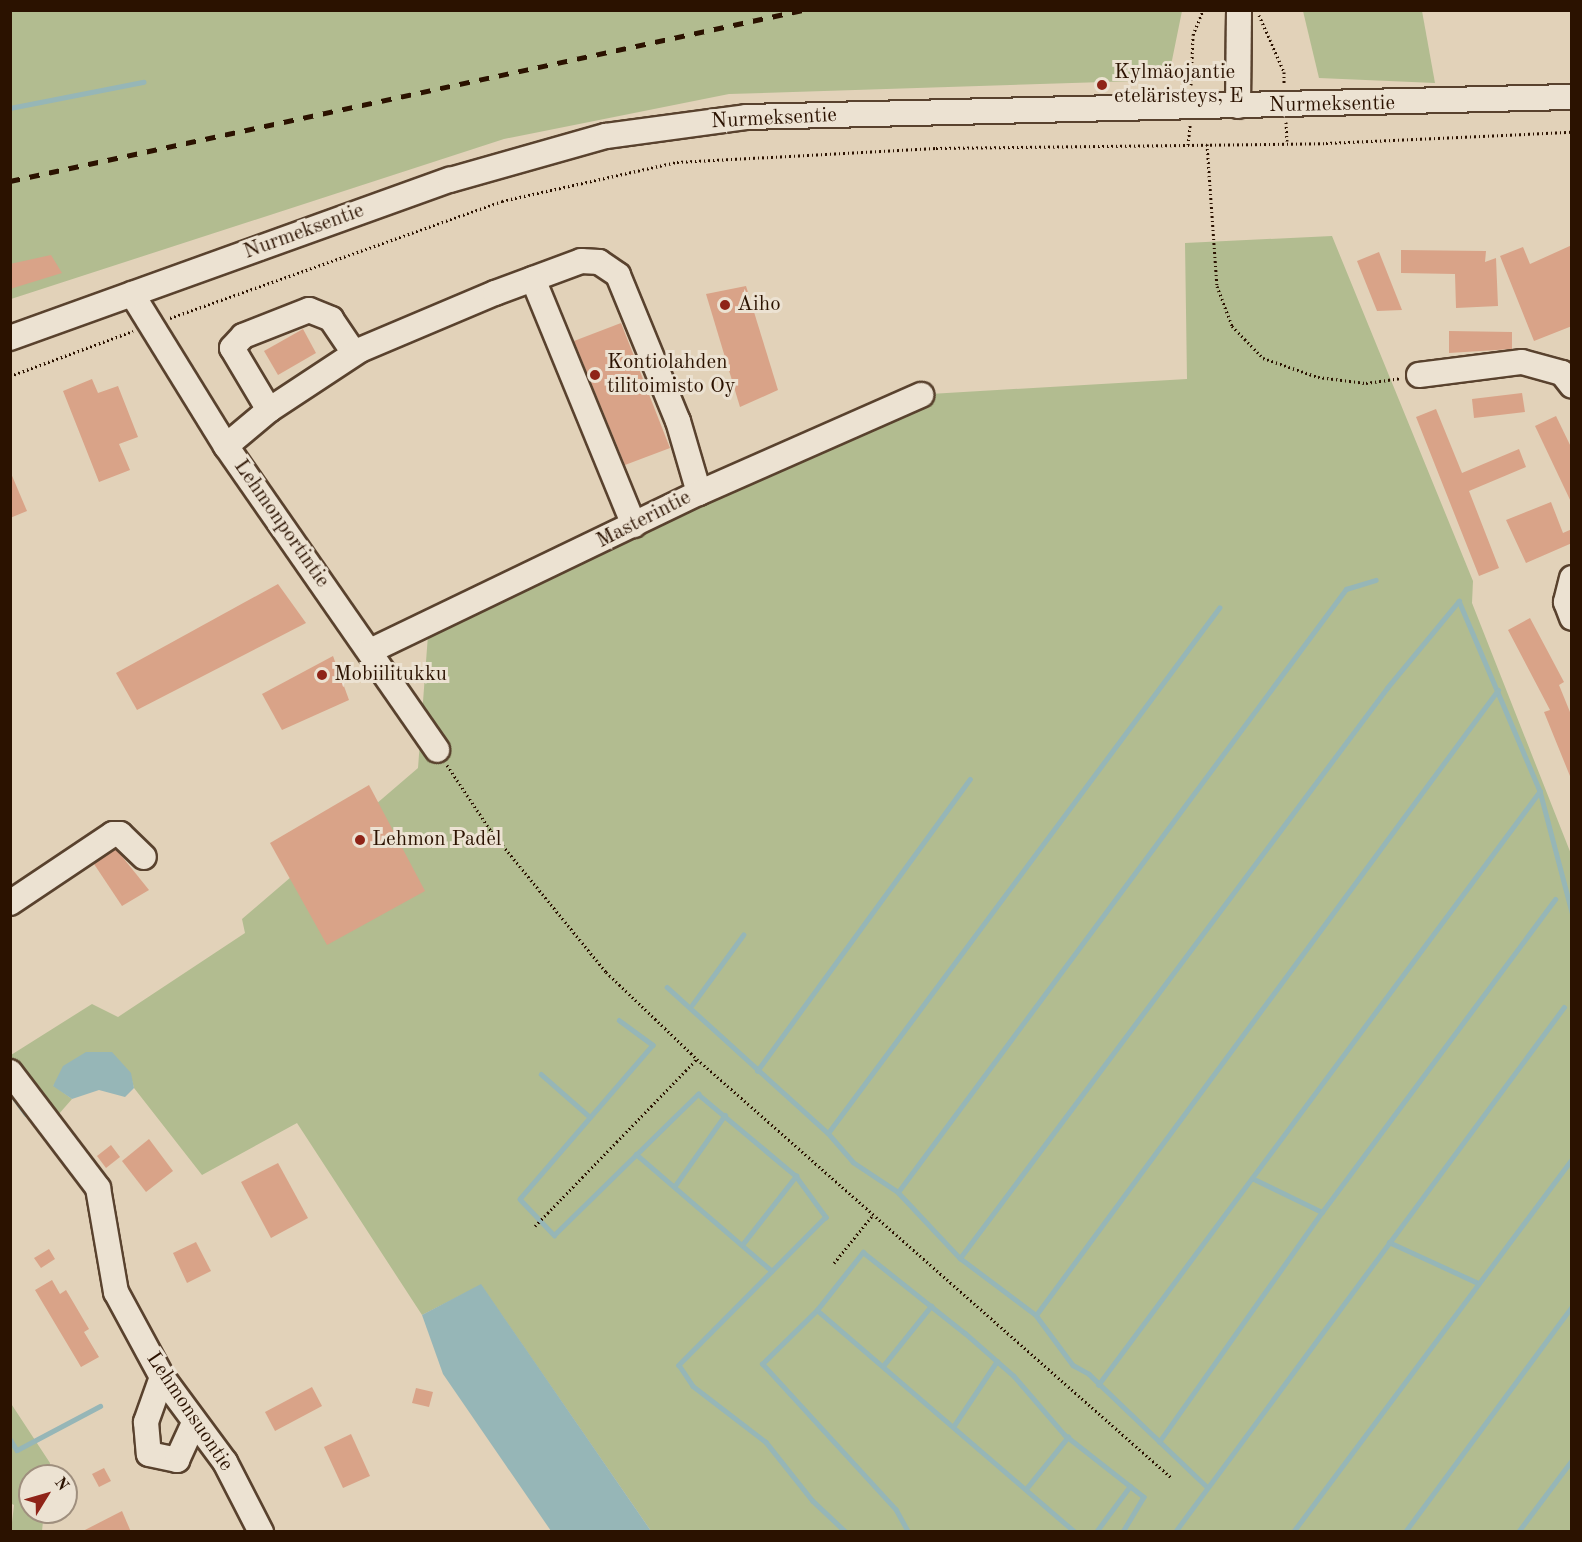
<!DOCTYPE html>
<meta charset="utf-8">
<style>
body{margin:0}
#map{position:relative;width:1582px;height:1542px;overflow:hidden;background:#e2d2b9;font-family:"Old Standard TT",serif}
div>[style]{position:absolute}
[style*='--x']{left:calc(var(--x)*1px);top:calc(var(--y)*1px);width:calc(var(--w)*1px);rotate:calc(var(--a)*1deg)}
.green>*{inset:0;background:#b2bc90}
.water>*{inset:0;background:#96b6b7}
.stream>*{height:4.5px;margin:-2.25px;padding:0 2.25px;transform-origin:2.25px;border-radius:2.25px;background:#96b6b7}
.building>*{inset:0;background:#d9a388}
.path>*{height:3px;margin-top:-1.5px;transform-origin:0;background:repeating-linear-gradient(90deg,#2b1200 0 1.5px,transparent 0 4.5px)}
.roads{filter:drop-shadow(2px 0 #59422e) drop-shadow(-2px 0 #59422e) drop-shadow(0 2px #59422e) drop-shadow(0 -2px #59422e)}
.minor>*{height:24px;margin:-12px;padding:0 12px;transform-origin:12px;border-radius:12px;background:#ece2d2}
.rail>*{height:4.5px;margin-top:-2.25px;transform-origin:0;background:repeating-linear-gradient(90deg,#2b1200 0 10px,transparent 0 20px)}
.dots>*{width:16px;height:16px;translate:-50% -50%;box-sizing:border-box;border:3px solid #ece2d2;border-radius:50%}
span{translate:-50% -50%;white-space:nowrap;text-align:center;line-height:1.15;-webkit-text-stroke:6px #ece2d2;paint-order:stroke}
.poi-label{font-size:21px;color:#2b1200}
.left{translate:0 -50%;text-align:left}
.street-label{font-size:21px;color:#2b1200}
.frame{position:absolute;inset:0;border:12px solid #2b1200;pointer-events:none}
.north{position:absolute;left:18px;top:1464px;width:60px;height:60px;box-sizing:border-box;background:#ece2d2;border:2px solid #9f8f7e;border-radius:50%;rotate:53deg;font-size:16px;font-weight:700;line-height:24px;text-align:center;color:#2b1200}
.north::after{content:'';display:block;margin:auto;width:21px;height:27px;background:#8f2418;clip-path:polygon(50% 0,100% 100%,50% 72%,0 100%)}
</style>
<div id="map">
<div class="green">
<i style="clip-path:polygon(10px 11px,1182px 11px,1168px 80px,729px 94px,504px 139px,11px 299px)"></i>
<i style="clip-path:polygon(1303px 11px,1422px 11px,1435px 83px,1319px 78px)"></i>
<i style="clip-path:polygon(1332px 236px,1473px 581px,1472px 603px,1571px 854px,1571px 1531px,651px 1531px,481px 1285px,422px 1315px,297px 1123px,202px 1175px,134px 1088px,130px 1073px,53px 1085px,72px 1099px,51px 1123px,11px 1069px,11px 1055px,92px 1004px,118px 1017px,245px 933px,242px 919px,418px 768px,428px 635px,930px 394px,1187px 379px,1185px 243px)"></i>
<i style="clip-path:polygon(10px 1402px,50px 1463px,49px 1476px,30px 1476px,30px 1512px,44px 1512px,42px 1531px,11px 1531px,14px 1505px,10px 1503px)"></i>
</div>
<div class="water">
<i style="clip-path:polygon(86px 1052px,112px 1052px,131px 1073px,134px 1088px,125px 1097px,99px 1090px,72px 1099px,53px 1086px,63px 1066px)"></i>
<i style="clip-path:polygon(481px 1284px,651px 1531px,551px 1531px,443px 1374px,422px 1315px)"></i>
</div>
<div class="stream">
<i style="--x:10;--y:108;--w:136;--a:-11.1"></i>
<i style="--x:667;--y:987;--w:217;--a:42.2"></i>
<i style="--x:828;--y:1133;--w:38;--a:49"></i>
<i style="--x:853;--y:1162;--w:54;--a:33.7"></i>
<i style="--x:898;--y:1192;--w:91;--a:46.8"></i>
<i style="--x:960;--y:1258;--w:95;--a:36.9"></i>
<i style="--x:1036;--y:1315;--w:62;--a:53.5"></i>
<i style="--x:1073;--y:1365;--w:18;--a:29"></i>
<i style="--x:1089;--y:1374;--w:162;--a:43.7"></i>
<i style="--x:692;--y:1005;--w:87;--a:-53.9"></i>
<i style="--x:619;--y:1020;--w:42;--a:36.3"></i>
<i style="--x:653;--y:1045;--w:203;--a:130.8"></i>
<i style="--x:520;--y:1199;--w:50;--a:46.6"></i>
<i style="--x:554;--y:1235;--w:202;--a:-44.4"></i>
<i style="--x:698;--y:1094;--w:128;--a:39.9"></i>
<i style="--x:796;--y:1176;--w:51;--a:53.8"></i>
<i style="--x:826;--y:1217;--w:209;--a:134.8"></i>
<i style="--x:679;--y:1365;--w:25;--a:56"></i>
<i style="--x:693;--y:1386;--w:92;--a:37.5"></i>
<i style="--x:766;--y:1442;--w:75;--a:51.5"></i>
<i style="--x:813;--y:1501;--w:45;--a:43.2"></i>
<i style="--x:757;--y:1071;--w:361;--a:-53.9"></i>
<i style="--x:541;--y:1074;--w:65;--a:41.3"></i>
<i style="--x:10;--y:1092;--w:27;--a:54"></i>
<i style="--x:828;--y:1133;--w:655;--a:-53.32"></i>
<i style="--x:636;--y:1154;--w:179;--a:40.7"></i>
<i style="--x:1252;--y:1178;--w:78;--a:25.9"></i>
<i style="--x:674;--y:1187;--w:88;--a:-54.7"></i>
<i style="--x:898;--y:1192;--w:751;--a:-53.39"></i>
<i style="--x:1346;--y:589;--w:31;--a:-17"></i>
<i style="--x:1389;--y:1242;--w:98;--a:24.7"></i>
<i style="--x:742;--y:1245;--w:88;--a:-52"></i>
<i style="--x:960;--y:1258;--w:712;--a:-53.16"></i>
<i style="--x:1387;--y:688;--w:113;--a:-50.4"></i>
<i style="--x:1459;--y:601;--w:207;--a:66.9"></i>
<i style="--x:1540;--y:791;--w:125;--a:75.2"></i>
<i style="--x:817;--y:1310;--w:340;--a:40.7"></i>
<i style="--x:1036;--y:1315;--w:777;--a:-53.53"></i>
<i style="--x:883;--y:1366;--w:77;--a:-51.3"></i>
<i style="--x:1098;--y:1385;--w:740;--a:-53.35"></i>
<i style="--x:953;--y:1427;--w:79;--a:-56.3"></i>
<i style="--x:10;--y:1439;--w:13;--a:58"></i>
<i style="--x:17;--y:1450;--w:94;--a:-27.9"></i>
<i style="--x:1159;--y:1442;--w:282;--a:-54.7"></i>
<i style="--x:1322;--y:1212;--w:390;--a:-53.3"></i>
<i style="--x:1026;--y:1489;--w:67;--a:-51.1"></i>
<i style="--x:908;--y:1532;--w:25;--a:-119"></i>
<i style="--x:896;--y:1510;--w:198;--a:-132.5"></i>
<i style="--x:762;--y:1364;--w:77;--a:-44.5"></i>
<i style="--x:817;--y:1310;--w:74;--a:-51.6"></i>
<i style="--x:863;--y:1252;--w:130;--a:38.5"></i>
<i style="--x:965;--y:1333;--w:65;--a:41.3"></i>
<i style="--x:1014;--y:1376;--w:78;--a:49.2"></i>
<i style="--x:1065;--y:1435;--w:100;--a:38.1"></i>
<i style="--x:1144;--y:1497;--w:41;--a:121"></i>
<i style="--x:1096;--y:1532;--w:57;--a:-53.5"></i>
<i style="--x:1175;--y:1532;--w:653;--a:-53.46"></i>
<i style="--x:1293;--y:1532;--w:466;--a:-53.2"></i>
<i style="--x:1405;--y:1532;--w:281;--a:-53.5"></i>
<i style="--x:1518;--y:1532;--w:90;--a:-53.1"></i>
</div>
<div class="building">
<i style="clip-path:polygon(1572px 245px,1572px 326px,1534px 341px,1500px 256px,1523px 247px,1530px 264px)"></i>
<i style="clip-path:polygon(1401px 250px,1486px 251px,1485px 262px,1496px 258px,1498px 306px,1456px 308px,1455px 274px,1401px 273px)"></i>
<i style="clip-path:polygon(1379px 252px,1402px 310px,1377px 311px,1357px 261px)"></i>
<i style="clip-path:polygon(51px 255px,62px 273px,10px 289px,10px 264px)"></i>
<i style="clip-path:polygon(746px 286px,778px 390px,740px 407px,706px 294px)"></i>
<i style="clip-path:polygon(621px 323px,670px 448px,625px 465px,574px 341px)"></i>
<i style="clip-path:polygon(303px 329px,316px 353px,278px 375px,264px 351px)"></i>
<i style="clip-path:polygon(1449px 331px,1512px 332px,1512px 349px,1449px 353px)"></i>
<i style="clip-path:polygon(92px 379px,98px 393px,118px 386px,138px 437px,119px 444px,130px 470px,99px 482px,63px 391px)"></i>
<i style="clip-path:polygon(1522px 393px,1525px 412px,1474px 418px,1472px 399px)"></i>
<i style="clip-path:polygon(1436px 409px,1462px 473px,1519px 449px,1526px 467px,1469px 491px,1499px 568px,1479px 576px,1416px 417px)"></i>
<i style="clip-path:polygon(1556px 416px,1572px 449px,1572px 504px,1535px 426px)"></i>
<i style="clip-path:polygon(10px 471px,27px 511px,10px 518px)"></i>
<i style="clip-path:polygon(1551px 502px,1563px 533px,1572px 529px,1572px 543px,1526px 563px,1506px 520px)"></i>
<i style="clip-path:polygon(278px 584px,306px 623px,137px 710px,116px 673px)"></i>
<i style="clip-path:polygon(1530px 618px,1564px 682px,1559px 685px,1572px 717px,1572px 781px,1544px 712px,1550px 710px,1508px 630px)"></i>
<i style="clip-path:polygon(333px 656px,349px 700px,282px 730px,262px 694px)"></i>
<i style="clip-path:polygon(369px 785px,425px 891px,327px 945px,270px 843px)"></i>
<i style="clip-path:polygon(116px 849px,149px 890px,122px 906px,94px 864px)"></i>
<i style="clip-path:polygon(149px 1139px,173px 1171px,146px 1192px,122px 1161px)"></i>
<i style="clip-path:polygon(111px 1145px,120px 1157px,106px 1168px,97px 1156px)"></i>
<i style="clip-path:polygon(278px 1163px,308px 1218px,271px 1238px,241px 1182px)"></i>
<i style="clip-path:polygon(196px 1242px,211px 1271px,187px 1283px,173px 1253px)"></i>
<i style="clip-path:polygon(49px 1249px,55px 1259px,41px 1268px,34px 1258px)"></i>
<i style="clip-path:polygon(52px 1280px,60px 1294px,66px 1290px,89px 1329px,84px 1332px,99px 1357px,81px 1367px,35px 1290px)"></i>
<i style="clip-path:polygon(312px 1387px,322px 1406px,275px 1431px,265px 1412px)"></i>
<i style="clip-path:polygon(416px 1388px,433px 1392px,429px 1407px,412px 1403px)"></i>
<i style="clip-path:polygon(351px 1434px,370px 1476px,343px 1488px,324px 1447px)"></i>
<i style="clip-path:polygon(104px 1468px,111px 1481px,99px 1487px,92px 1474px)"></i>
<i style="clip-path:polygon(122px 1511px,131px 1532px,81px 1532px)"></i>
</div>
<div class="path">
<i style="--x:1259;--y:15;--w:62;--a:66.3"></i>
<i style="--x:1284;--y:72;--w:12;--a:90"></i>
<i style="--x:1191;--y:85;--w:50;--a:-87.7"></i>
<i style="--x:1193;--y:35;--w:27;--a:-68"></i>
<i style="--x:1286;--y:122;--w:19;--a:87"></i>
<i style="--x:1207;--y:144;--w:142;--a:86"></i>
<i style="--x:1217;--y:286;--w:43;--a:69.4"></i>
<i style="--x:1232;--y:326;--w:45;--a:45.9"></i>
<i style="--x:1263;--y:358;--w:58;--a:19.1"></i>
<i style="--x:1318;--y:377;--w:48;--a:7.1"></i>
<i style="--x:1366;--y:383;--w:34;--a:-8"></i>
<i style="--x:1188;--y:145;--w:20;--a:-84"></i>
<i style="--x:170;--y:318;--w:352;--a:-19.4"></i>
<i style="--x:502;--y:201;--w:179;--a:-12.6"></i>
<i style="--x:677;--y:162;--w:259;--a:-3.1"></i>
<i style="--x:936;--y:148;--w:390;--a:-0.7"></i>
<i style="--x:1326;--y:143;--w:246;--a:-2.6"></i>
<i style="--x:10;--y:376;--w:131;--a:-20.1"></i>
<i style="--x:447;--y:765;--w:79;--a:56.3"></i>
<i style="--x:491;--y:831;--w:182;--a:50.8"></i>
<i style="--x:606;--y:972;--w:126;--a:43.7"></i>
<i style="--x:697;--y:1059;--w:633;--a:41.42"></i>
<i style="--x:535;--y:1226;--w:233;--a:-45.9"></i>
<i style="--x:834;--y:1263;--w:60;--a:-51"></i>
</div>
<div class="roads">
<div class="minor">
<i style="--x:1238;--y:106;--w:96;--a:-89.4"></i>
<i style="--x:533;--y:279;--w:266;--a:67.7"></i>
<i style="--x:132;--y:294;--w:179;--a:58.3"></i>
<i style="--x:226;--y:446;--w:370;--a:55.2"></i>
<i style="--x:10;--y:338;--w:468;--a:-19.8"></i>
<i style="--x:450;--y:180;--w:162;--a:-15.8"></i>
<i style="--x:606;--y:136;--w:141;--a:-7.7"></i>
<i style="--x:746;--y:117;--w:826;--a:-1.39"></i>
<i style="--x:1419;--y:375;--w:104;--a:-7.2"></i>
<i style="--x:1522;--y:362;--w:41;--a:15.4"></i>
<i style="--x:1562;--y:373;--w:16;--a:52"></i>
<i style="--x:269;--y:410;--w:72;--a:-120.8"></i>
<i style="--x:232;--y:348;--w:16;--a:-47"></i>
<i style="--x:243;--y:336;--w:71;--a:-21.5"></i>
<i style="--x:309;--y:310;--w:24;--a:22"></i>
<i style="--x:331;--y:319;--w:41;--a:55.9"></i>
<i style="--x:226;--y:446;--w:56;--a:-39.9"></i>
<i style="--x:269;--y:410;--w:109;--a:-33.4"></i>
<i style="--x:360;--y:350;--w:147;--a:-22.9"></i>
<i style="--x:495;--y:293;--w:92;--a:-20.4"></i>
<i style="--x:581;--y:261;--w:18;--a:3"></i>
<i style="--x:599;--y:262;--w:23;--a:34"></i>
<i style="--x:618;--y:275;--w:158;--a:67.7"></i>
<i style="--x:678;--y:421;--w:75;--a:73.7"></i>
<i style="--x:1572;--y:578;--w:25;--a:104"></i>
<i style="--x:1566;--y:602;--w:17;--a:69"></i>
<i style="--x:370;--y:651;--w:365;--a:-25.7"></i>
<i style="--x:699;--y:493;--w:243;--a:-23.8"></i>
<i style="--x:10;--y:903;--w:124;--a:-33.8"></i>
<i style="--x:113;--y:834;--w:7;--a:0"></i>
<i style="--x:120;--y:834;--w:33;--a:44"></i>
<i style="--x:10;--y:1072;--w:146;--a:52.8"></i>
<i style="--x:98;--y:1188;--w:106;--a:80.2"></i>
<i style="--x:116;--y:1292;--w:97;--a:61.6"></i>
<i style="--x:162;--y:1377;--w:106;--a:53.5"></i>
<i style="--x:225;--y:1462;--w:79;--a:62.8"></i>
<i style="--x:162;--y:1377;--w:48;--a:109.6"></i>
<i style="--x:146;--y:1422;--w:32;--a:85"></i>
<i style="--x:149;--y:1454;--w:29;--a:12"></i>
<i style="--x:177;--y:1460;--w:41;--a:-65.3"></i>
</div>
</div>
<div class="rail">
<i style="--x:10;--y:181;--w:811;--a:-12.17"></i>
</div>
<div class="dots">
<i style="left:1102px;top:85px;background:#8f2418"></i>
<i style="left:725px;top:305px;background:#8f2418"></i>
<i style="left:595px;top:375px;background:#8f2418"></i>
<i style="left:322px;top:675px;background:#8f2418"></i>
<i style="left:360px;top:840px;background:#8f2418"></i>
</div>
<div class="poi-label">
<span class="left" style="left:1114px;top:85px">Kylmäojantie<br>eteläristeys, E</span>
<span class="left" style="left:737px;top:305px">Aiho</span>
<span class="left" style="left:607px;top:375px">Kontiolahden<br>tilitoimisto Oy</span>
<span class="left" style="left:334px;top:675px">Mobiilitukku</span>
<span class="left" style="left:372px;top:840px">Lehmon Padel</span>
</div>
<div class="street-label">
<span style="left:1332px;top:105px;rotate:-1deg">Nurmeksentie</span>
<span style="left:774px;top:119px;rotate:-3deg">Nurmeksentie</span>
<span style="left:304px;top:232px;rotate:-20deg">Nurmeksentie</span>
<span style="left:644px;top:520px;rotate:-27deg">Masterintie</span>
<span style="left:281px;top:524px;rotate:55deg">Lehmonportintie</span>
<span style="left:189px;top:1412px;rotate:56deg">Lehmonsuontie</span>
</div>
<div class="frame"></div>
<div class="north">N</div>
</div>
